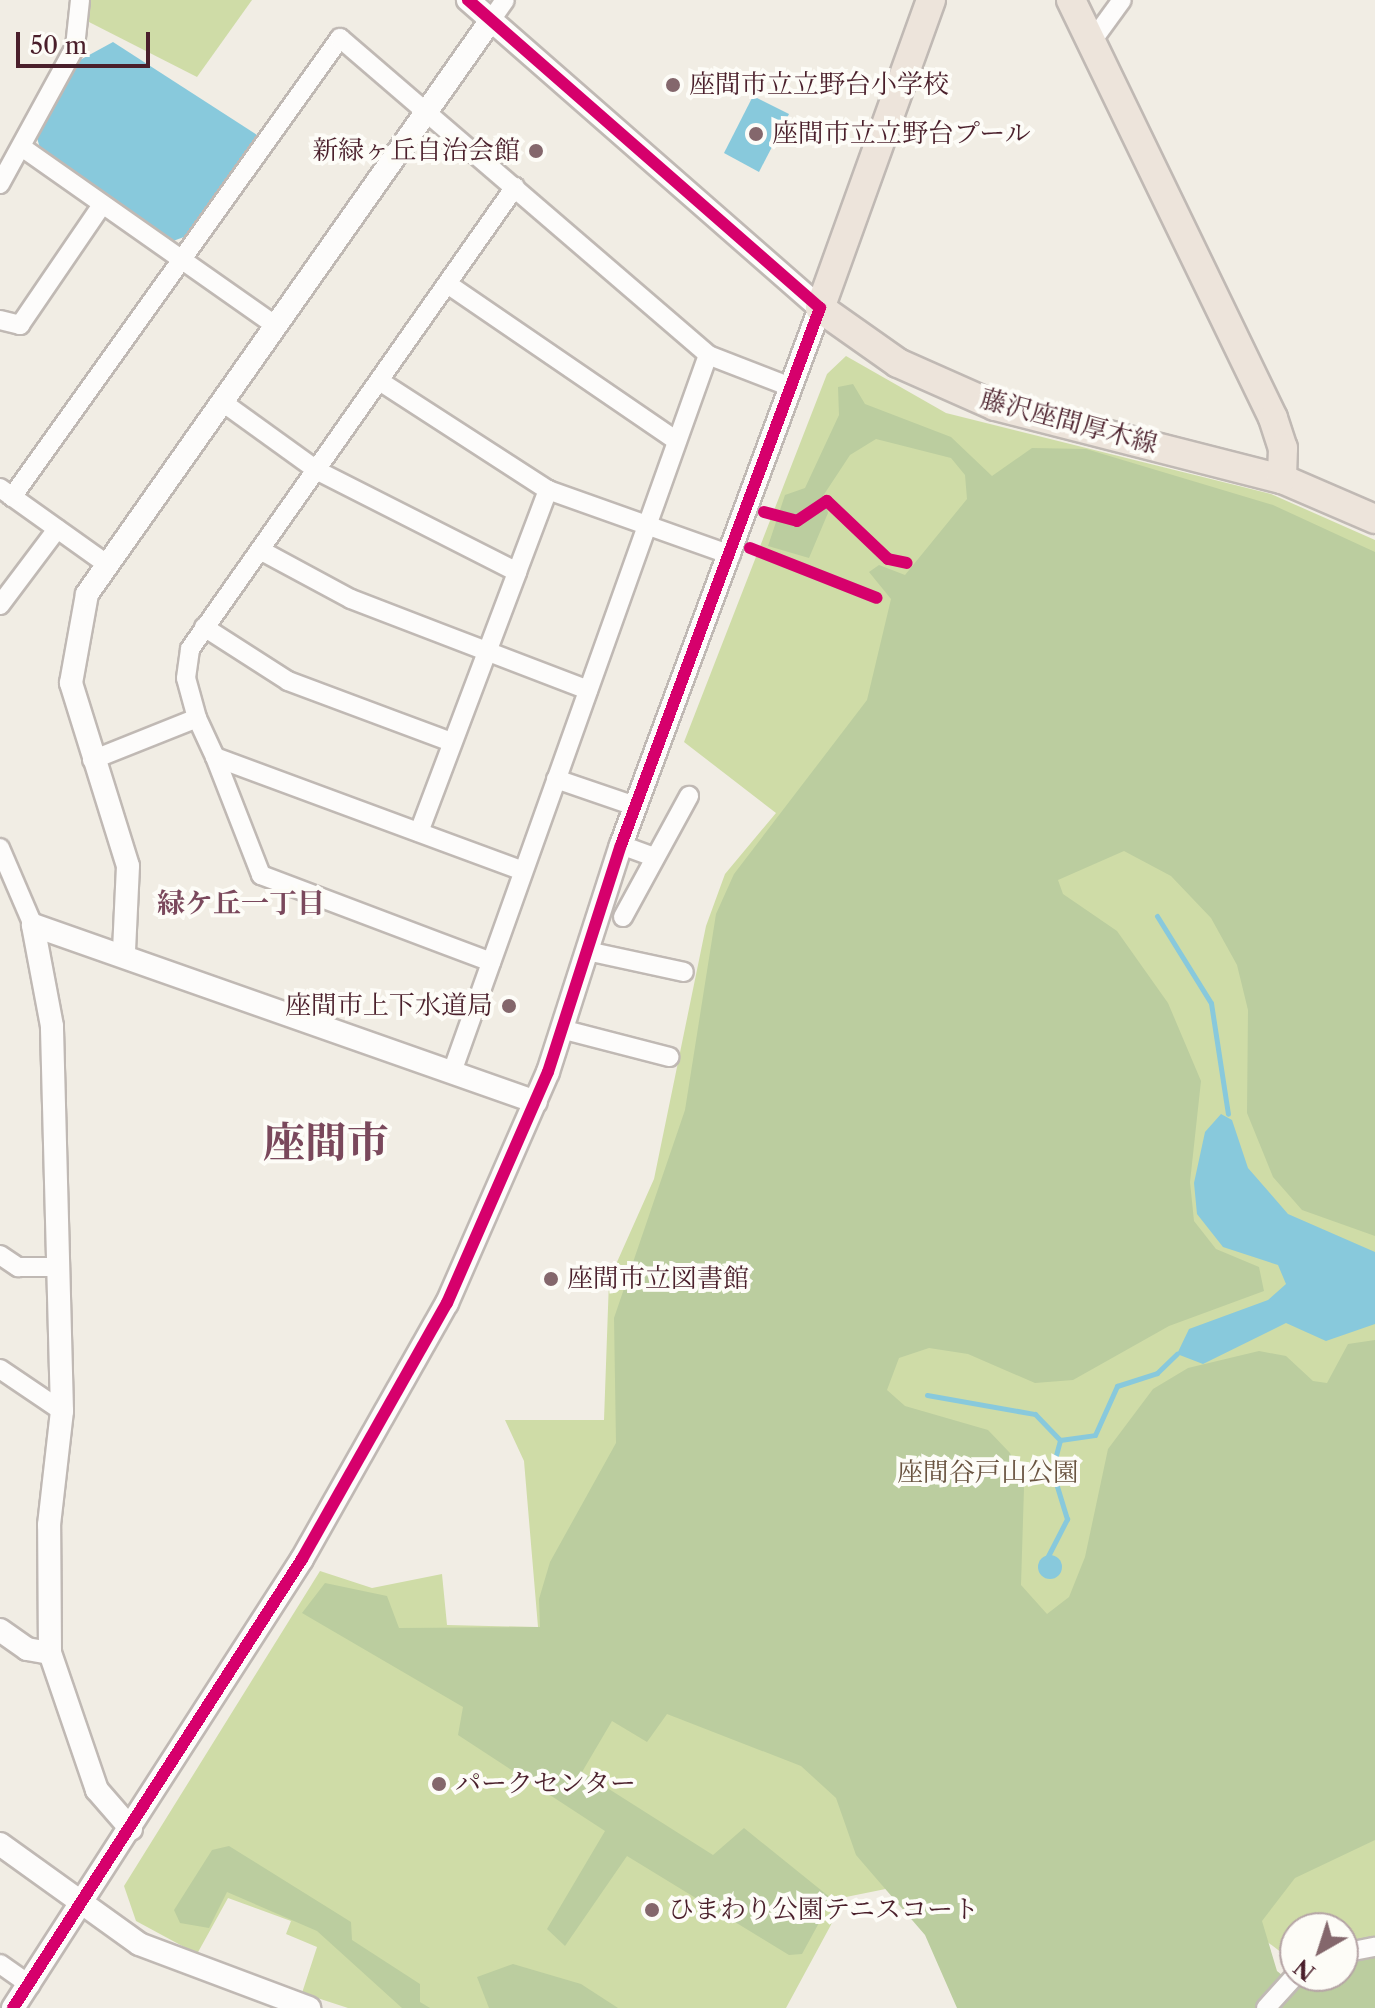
<!DOCTYPE html>
<meta charset="utf-8">
<style>
body{margin:0}
#map{position:relative;width:1375px;height:2008px;overflow:hidden;background:#f1ede4;font-family:"Libre Caslon Text","Noto Serif JP",serif}
div>[style]{position:absolute}
[style*='--x']{left:calc(var(--x)*1px);top:calc(var(--y)*1px);width:calc(var(--w)*1px);rotate:calc(var(--a)*1deg)}
.green>*{inset:0;background:#cfdca7}
.forest>*{inset:0;background:#bbcd9f}
.water>*{inset:0;background:#88c9dc}
.round{border-radius:50%}
.stream>*{height:5px;margin:-2.5px;padding:0 2.5px;transform-origin:2.5px;border-radius:2.5px;background:#88c9dc}
.roads{filter:drop-shadow(2px 0 #c0b9b4) drop-shadow(-2px 0 #c0b9b4) drop-shadow(0 2px #c0b9b4) drop-shadow(0 -2px #c0b9b4)}
.minor>*{height:18px;margin:-9px;padding:0 9px;transform-origin:9px;border-radius:9px;background:#fdfcfb}
.tertiary>*{height:22px;margin:-11px;padding:0 11px;transform-origin:11px;border-radius:11px;background:#fdfcfb}
.primary>*{height:28px;margin:-14px;padding:0 14px;transform-origin:14px;border-radius:14px;background:#ede4db}
.cycleway>*{height:12px;margin:-6px;padding:0 6px;transform-origin:6px;border-radius:6px;background:#d6006c}
.dots>*{width:22px;height:22px;translate:-50% -50%;box-sizing:border-box;border:4px solid #fdfcf7;border-radius:50%}
span{translate:-50% -50%;white-space:nowrap;text-align:center;line-height:1.15;-webkit-text-stroke:8px #fdfcf7;paint-order:stroke}
.poi-label{font-size:26px;color:#4a1f2b}
.left{translate:0 -50%;text-align:left}
.right{translate:-100% -50%;text-align:right}
.street-label{font-size:26px;color:#4a1f2b}
.park-label{font-size:26px;color:#6a5441}
.neighbourhood-label{font-size:28px;color:#7a485c;font-weight:700}
.town-label{font-size:42px;color:#7a485c;font-weight:700}
.north{position:absolute;left:1279px;top:1912px;width:80px;height:80px;box-sizing:border-box;background:#fdfcf7;border:2px solid #b5a4a5;border-radius:50%;rotate:219deg;font-size:22px;font-weight:700;line-height:32px;text-align:center;color:#4a1f2b}
.north::after{content:'';display:block;margin:auto;width:28px;height:36px;background:#84676c;clip-path:polygon(50% 0,100% 100%,50% 72%,0 100%)}
.scale{position:absolute;left:16px;top:32px;width:134px;height:36px;box-sizing:border-box;border:4px solid #4a1f2b;border-top:0;padding-left:10px;font-size:24px;line-height:28px;white-space:nowrap;color:#4a1f2b;-webkit-text-stroke:6px #fdfcf7;paint-order:stroke}
</style>
<div id="map">
<div class="green">
<i style="clip-path:polygon(88px 0,252px 0,197px 77px,87px 21px)"></i>
<i style="clip-path:polygon(846px 356px,946px 413px,1271px 494px,1375px 540px,1375px 1941px,1343px 1948px,1343px 1928px,1295px 1928px,1295px 1963px,1133px 1839px,846px 1897px,786px 2008px,348px 2008px,302px 1993px,317px 1947px,286px 1934px,291px 1921px,228px 1898px,197px 1954px,136px 1921px,124px 1886px,320px 1571px,372px 1588px,442px 1574px,447px 1625px,538px 1627px,524px 1461px,505px 1420px,604px 1420px,609px 1280px,654px 1179px,706px 926px,725px 874px,776px 813px,684px 742px,827px 374px)"></i>
</div>
<div class="forest">
<i style="clip-path:polygon(853px 384px,865px 404px,951px 437px,992px 476px,1032px 448px,1086px 449px,1273px 505px,1375px 552px,1375px 1236px,1302px 1210px,1273px 1177px,1247px 1113px,1248px 1010px,1237px 965px,1211px 918px,1171px 876px,1124px 851px,1058px 880px,1063px 894px,1117px 931px,1168px 1003px,1201px 1081px,1190px 1182px,1194px 1221px,1216px 1249px,1259px 1267px,1264px 1291px,1169px 1326px,1073px 1380px,1035px 1383px,968px 1354px,929px 1348px,899px 1358px,887px 1390px,905px 1406px,988px 1430px,1010px 1453px,1024px 1488px,1021px 1585px,1047px 1614px,1069px 1597px,1085px 1557px,1108px 1449px,1153px 1389px,1188px 1368px,1259px 1351px,1286px 1356px,1313px 1381px,1327px 1383px,1348px 1344px,1375px 1340px,1375px 1840px,1295px 1878px,1262px 1921px,1277px 1971px,1293px 1984px,1343px 1976px,1343px 1964px,1375px 1957px,1375px 2008px,957px 2008px,925px 1935px,856px 1855px,836px 1798px,801px 1766px,667px 1714px,647px 1742px,612px 1721px,582px 1772px,713px 1855px,744px 1828px,832px 1899px,802px 1954px,789px 1955px,627px 1856px,565px 1946px,547px 1929px,605px 1831px,458px 1735px,463px 1707px,302px 1613px,325px 1583px,387px 1596px,399px 1628px,540px 1627px,539px 1599px,550px 1562px,616px 1443px,614px 1318px,685px 1110px,716px 914px,734px 874px,867px 700px,891px 599px,869px 572px,879px 565px,905px 575px,967px 499px,965px 475px,951px 458px,876px 439px,850px 455px,823px 496px,828px 513px,809px 558px,768px 546px,785px 495px,805px 488px,839px 415px,838px 387px)"></i>
<i style="clip-path:polygon(229px 1846px,351px 1922px,352px 1940px,420px 1984px,420px 2002px,430px 2008px,402px 2008px,317px 1931px,227px 1892px,209px 1928px,180px 1923px,174px 1910px,212px 1850px)"></i>
<i style="clip-path:polygon(513px 1964px,581px 1984px,618px 2008px,489px 2008px,477px 1977px)"></i>
</div>
<div class="water">
<i style="clip-path:polygon(113px 42px,257px 135px,184px 237px,173px 241px,40px 148px,37px 138px,80px 60px)"></i>
<i style="clip-path:polygon(753px 96px,789px 114px,759px 172px,724px 153px)"></i>
<i style="clip-path:polygon(1221px 1114px,1232px 1120px,1248px 1168px,1288px 1214px,1375px 1252px,1375px 1324px,1326px 1341px,1286px 1323px,1203px 1364px,1177px 1354px,1189px 1329px,1268px 1300px,1286px 1284px,1278px 1265px,1223px 1247px,1197px 1214px,1194px 1183px,1205px 1132px)"></i>
<i class="round" style="left:1038px;top:1555px;width:24px;height:24px"></i>
</div>
<div class="stream">
<i style="--x:1157;--y:916;--w:102;--a:58.2"></i>
<i style="--x:1211;--y:1003;--w:112;--a:81.3"></i>
<i style="--x:927;--y:1395;--w:110;--a:10"></i>
<i style="--x:1035;--y:1414;--w:36;--a:46"></i>
<i style="--x:1048;--y:1556;--w:42;--a:-62.8"></i>
<i style="--x:1067;--y:1519;--w:51;--a:-107"></i>
<i style="--x:1052;--y:1470;--w:31;--a:-75"></i>
<i style="--x:1060;--y:1440;--w:35;--a:-8"></i>
<i style="--x:1095;--y:1435;--w:54;--a:-65.8"></i>
<i style="--x:1117;--y:1386;--w:42;--a:-18"></i>
<i style="--x:1157;--y:1373;--w:28;--a:-44"></i>
</div>
<div class="roads">
<div class="minor">
<i style="--x:491;--y:20;--w:24;--a:-55"></i>
<i style="--x:1090;--y:44;--w:54;--a:-54"></i>
<i style="--x:23;--y:148;--w:308;--a:35.1"></i>
<i style="--x:0;--y:184;--w:156;--a:-61.3"></i>
<i style="--x:75;--y:47;--w:47;--a:-83.9"></i>
<i style="--x:449;--y:285;--w:276;--a:34.4"></i>
<i style="--x:0;--y:320;--w:21;--a:14"></i>
<i style="--x:20;--y:325;--w:145;--a:-55.7"></i>
<i style="--x:381;--y:382;--w:199;--a:32.9"></i>
<i style="--x:548;--y:490;--w:194;--a:19.6"></i>
<i style="--x:221;--y:401;--w:120;--a:35.8"></i>
<i style="--x:318;--y:471;--w:223;--a:26.9"></i>
<i style="--x:517;--y:572;--w:88;--a:-69.3"></i>
<i style="--x:0;--y:488;--w:129;--a:35.5"></i>
<i style="--x:12;--y:497;--w:564;--a:-54.45"></i>
<i style="--x:340;--y:38;--w:486;--a:40.7"></i>
<i style="--x:708;--y:355;--w:89;--a:21.1"></i>
<i style="--x:260;--y:550;--w:103;--a:28.3"></i>
<i style="--x:351;--y:599;--w:254;--a:21"></i>
<i style="--x:0;--y:605;--w:95;--a:-53.1"></i>
<i style="--x:204;--y:627;--w:100;--a:32.7"></i>
<i style="--x:288;--y:681;--w:174;--a:20.5"></i>
<i style="--x:197;--y:718;--w:43;--a:65.2"></i>
<i style="--x:215;--y:757;--w:328;--a:20.3"></i>
<i style="--x:215;--y:757;--w:127;--a:68.7"></i>
<i style="--x:261;--y:875;--w:246;--a:20.7"></i>
<i style="--x:92;--y:760;--w:113;--a:-21.8"></i>
<i style="--x:197;--y:718;--w:41;--a:-105.4"></i>
<i style="--x:186;--y:678;--w:29;--a:-82"></i>
<i style="--x:190;--y:649;--w:565;--a:-54.88"></i>
<i style="--x:556;--y:779;--w:83;--a:18.9"></i>
<i style="--x:419;--y:832;--w:278;--a:-69.3"></i>
<i style="--x:621;--y:845;--w:35;--a:20"></i>
<i style="--x:0;--y:848;--w:84;--a:66.8"></i>
<i style="--x:623;--y:917;--w:138;--a:-61.4"></i>
<i style="--x:587;--y:951;--w:99;--a:12.2"></i>
<i style="--x:561;--y:1029;--w:112;--a:14.5"></i>
<i style="--x:452;--y:1072;--w:761;--a:-70.35"></i>
<i style="--x:0;--y:1255;--w:22;--a:34"></i>
<i style="--x:18;--y:1267;--w:40;--a:0"></i>
<i style="--x:0;--y:1369;--w:75;--a:34.1"></i>
<i style="--x:1343;--y:1953;--w:33;--a:-11"></i>
<i style="--x:0;--y:1964;--w:37;--a:35"></i>
<i style="--x:1266;--y:2008;--w:43;--a:-47.8"></i>
</div>
<div class="tertiary">
<i style="--x:124;--y:951;--w:85;--a:-87.3"></i>
<i style="--x:128;--y:866;--w:192;--a:-107.3"></i>
<i style="--x:71;--y:683;--w:90;--a:-79.8"></i>
<i style="--x:87;--y:594;--w:702;--a:-54.86"></i>
<i style="--x:0;--y:1630;--w:33;--a:35"></i>
<i style="--x:27;--y:1649;--w:23;--a:10"></i>
<i style="--x:131;--y:1829;--w:52;--a:-131.1"></i>
<i style="--x:97;--y:1790;--w:145;--a:-108.9"></i>
<i style="--x:50;--y:1653;--w:128;--a:-90.4"></i>
<i style="--x:49;--y:1525;--w:115;--a:-83.5"></i>
<i style="--x:62;--y:1411;--w:385;--a:-91.5"></i>
<i style="--x:52;--y:1026;--w:103;--a:-100.7"></i>
<i style="--x:33;--y:925;--w:533;--a:19.39"></i>
<i style="--x:0;--y:1844;--w:171;--a:35.7"></i>
<i style="--x:139;--y:1944;--w:182;--a:20.6"></i>
<i style="--x:13;--y:2008;--w:534;--a:-57.23"></i>
<i style="--x:302;--y:1559;--w:294;--a:-60.5"></i>
<i style="--x:447;--y:1303;--w:252;--a:-66.4"></i>
<i style="--x:548;--y:1072;--w:238;--a:-72.2"></i>
<i style="--x:621;--y:845;--w:573;--a:-69.67"></i>
<i style="--x:820;--y:308;--w:468;--a:-138.8"></i>
</div>
<div class="primary">
<i style="--x:931;--y:0;--w:327;--a:109.8"></i>
<i style="--x:820;--y:308;--w:95;--a:35.2"></i>
<i style="--x:898;--y:363;--w:106;--a:23.9"></i>
<i style="--x:995;--y:406;--w:296;--a:14.3"></i>
<i style="--x:1282;--y:479;--w:101;--a:23.3"></i>
<i style="--x:1071;--y:0;--w:464;--a:64.2"></i>
<i style="--x:1273;--y:418;--w:32;--a:72"></i>
<i style="--x:1283;--y:448;--w:31;--a:92"></i>
</div>
</div>
<div class="cycleway">
<i style="--x:764;--y:512;--w:34;--a:15"></i>
<i style="--x:797;--y:521;--w:36;--a:-34"></i>
<i style="--x:827;--y:501;--w:84;--a:43.6"></i>
<i style="--x:888;--y:559;--w:19;--a:12"></i>
<i style="--x:750;--y:548;--w:136;--a:21.5"></i>
<i style="--x:13;--y:2008;--w:534;--a:-57.23"></i>
<i style="--x:302;--y:1559;--w:294;--a:-60.5"></i>
<i style="--x:447;--y:1303;--w:252;--a:-66.4"></i>
<i style="--x:548;--y:1072;--w:238;--a:-72.2"></i>
<i style="--x:621;--y:845;--w:573;--a:-69.67"></i>
<i style="--x:820;--y:308;--w:468;--a:-138.8"></i>
</div>
<div class="dots">
<i style="left:673px;top:85px;background:#84676c"></i>
<i style="left:756px;top:134px;background:#84676c"></i>
<i style="left:536px;top:151px;background:#84676c"></i>
<i style="left:509px;top:1006px;background:#84676c"></i>
<i style="left:551px;top:1279px;background:#84676c"></i>
<i style="left:439px;top:1784px;background:#84676c"></i>
<i style="left:652px;top:1910px;background:#84676c"></i>
</div>
<div class="poi-label">
<span class="left" style="left:689px;top:85px">座間市立立野台小学校</span>
<span class="left" style="left:772px;top:134px">座間市立立野台プール</span>
<span class="right" style="left:520px;top:151px">新緑ヶ丘自治会館</span>
<span class="right" style="left:493px;top:1006px">座間市上下水道局</span>
<span class="left" style="left:567px;top:1279px">座間市立図書館</span>
<span class="left" style="left:455px;top:1784px">パークセンター</span>
<span class="left" style="left:668px;top:1910px">ひまわり公園テニスコート</span>
</div>
<div class="street-label">
<span style="left:1069px;top:422px;rotate:15deg">藤沢座間厚木線</span>
</div>
<div class="park-label">
<span style="left:988px;top:1473px">座間谷戸山公園</span>
</div>
<div class="neighbourhood-label">
<span style="left:241px;top:903px">緑ケ丘一丁目</span>
</div>
<div class="town-label">
<span style="left:326px;top:1142px">座間市</span>
</div>
<div class="north">N</div>
<div class="scale">50 m</div>
</div>
